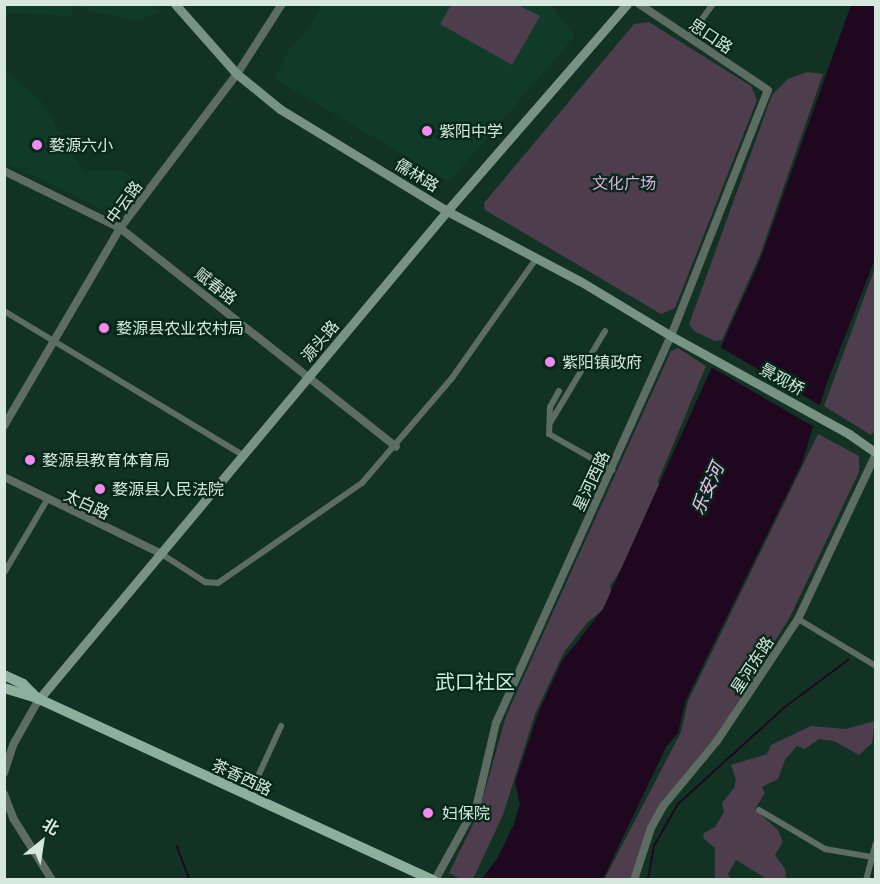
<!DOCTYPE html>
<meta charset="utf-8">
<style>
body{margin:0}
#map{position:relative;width:880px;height:884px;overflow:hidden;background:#123223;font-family:"IBM Plex Sans","Noto Sans SC",sans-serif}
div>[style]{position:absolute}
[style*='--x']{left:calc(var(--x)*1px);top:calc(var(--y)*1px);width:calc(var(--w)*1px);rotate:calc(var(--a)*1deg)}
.built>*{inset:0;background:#113b29}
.green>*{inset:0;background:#4e3d4d}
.water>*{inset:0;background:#1f081f}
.pier>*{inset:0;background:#123223}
.stream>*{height:1.5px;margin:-0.75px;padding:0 0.75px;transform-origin:0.75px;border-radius:0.75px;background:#1f081f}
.minor>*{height:6px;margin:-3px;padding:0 3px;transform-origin:3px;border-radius:3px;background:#5d6d64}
.tertiary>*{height:8px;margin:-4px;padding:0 4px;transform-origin:4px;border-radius:4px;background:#5d6d64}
.secondary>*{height:9px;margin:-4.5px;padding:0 4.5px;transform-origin:4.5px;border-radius:4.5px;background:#789384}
.primary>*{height:10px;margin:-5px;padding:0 5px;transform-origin:5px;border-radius:5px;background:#8db09d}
.dots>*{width:16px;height:16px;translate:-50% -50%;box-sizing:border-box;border:3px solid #07281a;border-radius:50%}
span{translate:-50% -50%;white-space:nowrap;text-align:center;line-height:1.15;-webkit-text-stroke:4.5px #07281a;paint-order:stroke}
.street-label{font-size:16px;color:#d6e8de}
.poi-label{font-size:16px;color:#d6e8de}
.left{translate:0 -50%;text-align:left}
.park-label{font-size:16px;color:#dfaedc}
.water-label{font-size:18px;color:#f4c2f1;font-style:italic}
.quarter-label{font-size:20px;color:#caefdb}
.frame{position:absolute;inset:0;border:6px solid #d6e8de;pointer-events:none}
.north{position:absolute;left:12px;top:812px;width:60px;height:60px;-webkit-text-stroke:4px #07281a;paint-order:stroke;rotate:30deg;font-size:16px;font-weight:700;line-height:24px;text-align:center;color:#d6e8de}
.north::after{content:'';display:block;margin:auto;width:21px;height:27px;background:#d6e8de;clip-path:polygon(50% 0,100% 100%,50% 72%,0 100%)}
</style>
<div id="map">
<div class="built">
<i style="clip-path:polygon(5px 4px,75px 4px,75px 5px,70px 16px,5px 13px)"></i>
<i style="clip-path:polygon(76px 5px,153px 5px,158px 12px,139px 21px,94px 12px)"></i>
<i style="clip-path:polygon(322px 5px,550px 5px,575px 36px,449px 182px,275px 79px,290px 48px,308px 30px)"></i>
<i style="clip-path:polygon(5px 69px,43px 103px,83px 171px,123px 171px,140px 181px,121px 207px,107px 211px,5px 163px)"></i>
</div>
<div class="green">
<i style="clip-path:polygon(451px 5px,518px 5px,540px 16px,512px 65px,440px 24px)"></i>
<i style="clip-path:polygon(649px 22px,751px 86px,757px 100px,675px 308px,661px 314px,485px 210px,484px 203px,634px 24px)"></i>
<i style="clip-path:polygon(807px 72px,823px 74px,760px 255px,722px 340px,715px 341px,694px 331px,689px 324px,772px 95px,788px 79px)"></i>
<i style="clip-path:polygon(875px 268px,876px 430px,871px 435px,824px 406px)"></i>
<i style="clip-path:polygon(678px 348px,706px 366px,658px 481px,661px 493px,629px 558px,610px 586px,612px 594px,606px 607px,587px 623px,564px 652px,535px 714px,503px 815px,473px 879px,461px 879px,449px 873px,479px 812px,506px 716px,671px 351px)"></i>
<i style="clip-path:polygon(818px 434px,859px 456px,859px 472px,791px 615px,720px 731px,667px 795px,649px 824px,630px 879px,604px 880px,681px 732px,688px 701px)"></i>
<i style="clip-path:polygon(875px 721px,872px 743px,859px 755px,834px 741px,819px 739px,805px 749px,797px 746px,785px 760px,778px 779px,762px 787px,765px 793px,755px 809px,778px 830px,783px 842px,775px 855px,785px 869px,786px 879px,767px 879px,736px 860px,728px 874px,731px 879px,715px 879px,715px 848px,703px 838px,704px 833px,715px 827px,724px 812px,722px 803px,734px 788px,736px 780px,731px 765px,767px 754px,771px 745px,811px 726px,846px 729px)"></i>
</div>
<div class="water">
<i style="clip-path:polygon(851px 5px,875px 5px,875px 259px,825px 388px,802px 463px,685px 702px,678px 733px,666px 747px,603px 879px,481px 880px,497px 859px,514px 824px,520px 804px,515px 782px,539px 711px,562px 661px,603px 609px,760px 260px)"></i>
</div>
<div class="pier">
<i style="clip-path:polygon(718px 346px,823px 407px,816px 428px,709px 366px)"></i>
</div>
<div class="stream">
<i style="--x:177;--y:846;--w:36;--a:69"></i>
<i style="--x:648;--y:880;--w:35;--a:-80"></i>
<i style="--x:654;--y:846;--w:48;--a:-60.3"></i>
<i style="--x:678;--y:804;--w:144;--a:-42.2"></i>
<i style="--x:785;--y:707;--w:79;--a:-36.7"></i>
</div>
<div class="minor">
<i style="--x:689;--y:37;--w:41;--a:-54"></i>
<i style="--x:4;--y:311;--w:280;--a:31.1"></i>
<i style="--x:559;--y:391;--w:18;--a:119"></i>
<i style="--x:550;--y:407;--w:27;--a:92"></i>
<i style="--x:549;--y:434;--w:73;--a:29.7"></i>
<i style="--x:550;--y:423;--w:107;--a:-59.1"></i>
<i style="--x:160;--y:553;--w:54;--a:32.8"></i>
<i style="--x:205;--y:582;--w:13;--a:4"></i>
<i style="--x:218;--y:583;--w:175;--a:-34.8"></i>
<i style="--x:362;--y:483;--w:138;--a:-49.4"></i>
<i style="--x:452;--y:378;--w:146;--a:-54.8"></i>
<i style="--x:4;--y:573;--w:85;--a:-59.5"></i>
<i style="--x:798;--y:619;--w:91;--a:31.1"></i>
<i style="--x:249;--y:796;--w:77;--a:-65.4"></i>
<i style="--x:759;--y:810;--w:77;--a:30.6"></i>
<i style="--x:825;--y:849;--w:48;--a:9.7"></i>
<i style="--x:866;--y:880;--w:38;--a:-75"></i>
</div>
<div class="tertiary">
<i style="--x:4;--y:171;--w:129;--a:26.2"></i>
<i style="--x:120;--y:228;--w:352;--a:38.4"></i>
<i style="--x:4;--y:426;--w:229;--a:-59.6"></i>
<i style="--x:120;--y:228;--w:193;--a:-52.8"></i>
<i style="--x:237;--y:74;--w:83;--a:-57.3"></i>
<i style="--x:4;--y:477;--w:174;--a:26"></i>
<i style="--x:4;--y:773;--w:29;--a:-72"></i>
<i style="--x:13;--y:745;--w:53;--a:-60.5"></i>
<i style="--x:4;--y:794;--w:26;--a:69"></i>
<i style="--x:13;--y:818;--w:73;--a:57.8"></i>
<i style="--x:435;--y:880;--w:87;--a:-61.1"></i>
<i style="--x:477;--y:804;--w:83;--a:-76.8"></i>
<i style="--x:496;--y:723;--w:425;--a:-65.7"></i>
<i style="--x:671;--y:336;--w:264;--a:-68.5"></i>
<i style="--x:768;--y:90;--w:155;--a:-146.3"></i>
<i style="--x:634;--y:880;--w:55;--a:-71.9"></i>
<i style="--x:651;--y:828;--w:26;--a:-61"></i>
<i style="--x:664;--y:805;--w:83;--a:-50.4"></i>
<i style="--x:717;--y:741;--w:146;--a:-56.4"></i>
<i style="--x:798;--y:619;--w:183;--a:-64.7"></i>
</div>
<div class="secondary">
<i style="--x:175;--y:4;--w:94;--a:48.5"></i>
<i style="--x:237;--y:74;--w:55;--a:39.1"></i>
<i style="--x:280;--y:109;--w:196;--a:31.4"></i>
<i style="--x:447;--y:211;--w:150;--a:27.8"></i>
<i style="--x:580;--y:281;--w:106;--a:31.1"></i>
<i style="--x:671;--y:336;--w:203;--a:28.8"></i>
<i style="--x:849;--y:434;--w:33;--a:35"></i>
<i style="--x:39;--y:699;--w:636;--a:-50.1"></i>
<i style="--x:447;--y:211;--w:274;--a:-49"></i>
</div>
<div class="primary">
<i style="--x:4;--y:675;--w:21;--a:25"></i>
<i style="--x:23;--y:684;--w:21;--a:45"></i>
<i style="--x:4;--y:688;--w:37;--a:17"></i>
<i style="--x:39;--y:699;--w:434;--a:24.7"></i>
</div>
<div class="dots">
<i style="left:427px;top:131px;background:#f489f0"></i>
<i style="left:37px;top:145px;background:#f489f0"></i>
<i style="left:104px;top:328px;background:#f489f0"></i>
<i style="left:550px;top:362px;background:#f489f0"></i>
<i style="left:30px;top:460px;background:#f489f0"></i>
<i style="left:100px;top:489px;background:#f489f0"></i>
<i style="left:428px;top:813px;background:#f489f0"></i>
</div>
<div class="street-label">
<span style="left:711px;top:36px;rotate:34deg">思口路</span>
<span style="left:417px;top:175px;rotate:31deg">儒林路</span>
<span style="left:124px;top:202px;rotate:-54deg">中云路</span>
<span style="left:216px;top:286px;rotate:38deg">赋春路</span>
<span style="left:320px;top:341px;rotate:-50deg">源头路</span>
<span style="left:782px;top:379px;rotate:29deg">景观桥</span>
<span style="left:591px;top:481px;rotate:-65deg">星河西路</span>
<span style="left:87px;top:504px;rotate:25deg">太白路</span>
<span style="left:752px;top:665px;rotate:-57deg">星河东路</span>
<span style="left:242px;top:777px;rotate:25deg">茶香西路</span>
</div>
<div class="poi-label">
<span class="left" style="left:439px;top:131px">紫阳中学</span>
<span class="left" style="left:49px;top:145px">婺源六小</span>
<span class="left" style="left:116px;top:328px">婺源县农业农村局</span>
<span class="left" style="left:562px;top:362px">紫阳镇政府</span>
<span class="left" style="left:42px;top:460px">婺源县教育体育局</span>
<span class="left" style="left:112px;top:489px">婺源县人民法院</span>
<span class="left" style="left:442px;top:813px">妇保院</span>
</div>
<div class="park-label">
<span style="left:624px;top:183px">文化广场</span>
</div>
<div class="water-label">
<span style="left:708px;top:489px;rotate:-66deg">乐安河</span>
</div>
<div class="quarter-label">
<span style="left:475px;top:681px">武口社区</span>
</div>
<div class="frame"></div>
<div class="north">北</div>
</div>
